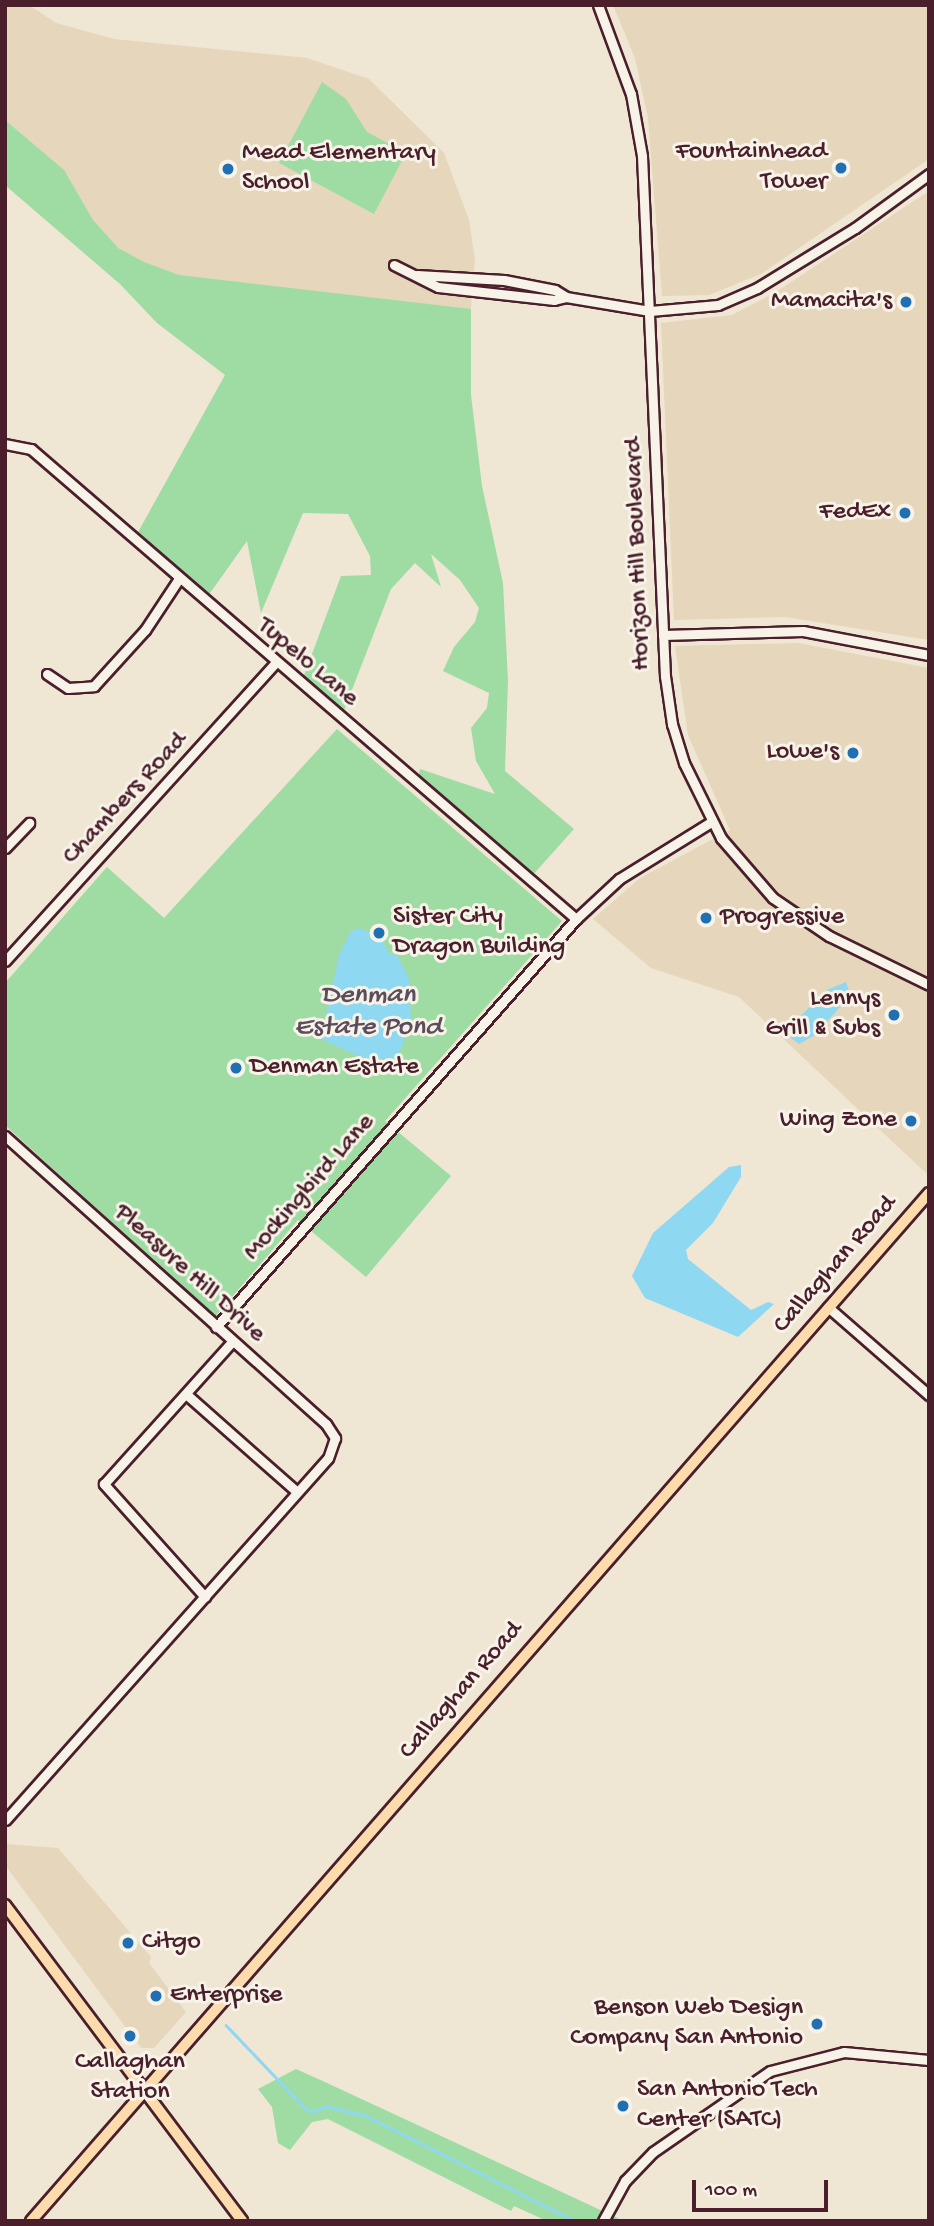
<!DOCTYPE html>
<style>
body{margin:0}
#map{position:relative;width:934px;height:2226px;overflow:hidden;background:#efe6d4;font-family:"Gochi Hand",sans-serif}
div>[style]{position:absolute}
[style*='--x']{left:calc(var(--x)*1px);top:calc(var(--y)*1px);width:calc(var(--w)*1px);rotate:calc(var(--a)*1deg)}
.built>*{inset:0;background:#e5d6bc}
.green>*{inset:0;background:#9edca3}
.water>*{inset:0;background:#8fd8f1}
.stream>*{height:2.5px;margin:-1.25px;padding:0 1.25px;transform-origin:1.25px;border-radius:1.25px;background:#8fd8f1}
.roads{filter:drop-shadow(2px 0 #4a1f2b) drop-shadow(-2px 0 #4a1f2b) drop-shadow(0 2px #4a1f2b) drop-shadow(0 -2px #4a1f2b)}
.minor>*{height:9px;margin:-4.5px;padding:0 4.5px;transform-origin:4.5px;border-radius:4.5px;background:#f7f3e8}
.major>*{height:10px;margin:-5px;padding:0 5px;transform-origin:5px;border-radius:5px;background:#fcdcac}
.dots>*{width:19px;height:19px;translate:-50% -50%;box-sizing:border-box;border:4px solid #f7f3e8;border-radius:50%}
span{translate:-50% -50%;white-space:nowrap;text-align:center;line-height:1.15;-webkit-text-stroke:6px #f7f3e8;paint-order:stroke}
.poi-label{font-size:26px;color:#4a1f2b}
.right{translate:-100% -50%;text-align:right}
.left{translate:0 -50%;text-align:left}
.street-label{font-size:26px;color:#4a1f2b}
.water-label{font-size:28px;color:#5b4d5c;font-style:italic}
.frame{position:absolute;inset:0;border:7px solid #4a1f2b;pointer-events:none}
.scale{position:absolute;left:692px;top:2180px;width:136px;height:32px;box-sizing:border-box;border:4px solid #4a1f2b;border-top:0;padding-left:9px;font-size:21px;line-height:24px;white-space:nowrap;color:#4a1f2b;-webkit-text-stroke:5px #f7f3e8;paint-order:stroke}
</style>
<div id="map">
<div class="built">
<i style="clip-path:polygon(5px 5px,29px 5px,56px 23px,114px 39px,307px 58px,369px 79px,444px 153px,469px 220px,475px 260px,470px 319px,120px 284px,5px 185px)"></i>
<i style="clip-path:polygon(613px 5px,929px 5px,929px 159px,761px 274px,709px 295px,662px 296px,648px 118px,635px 58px)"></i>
<i style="clip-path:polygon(929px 191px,929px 640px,785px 617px,674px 620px,661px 323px,732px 315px,776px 292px)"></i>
<i style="clip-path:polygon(798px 643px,929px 668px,927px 1174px,739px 997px,651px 968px,593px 919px,640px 878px,730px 830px,688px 735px,675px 646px)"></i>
<i style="clip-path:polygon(5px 1844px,58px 1848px,151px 1957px,149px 1963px,186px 2012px,154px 2048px,141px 2048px,5px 1865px)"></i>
</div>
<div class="green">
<i style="clip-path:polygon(322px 82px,346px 99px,367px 132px,406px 153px,374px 214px,279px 163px)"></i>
<i style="clip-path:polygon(5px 120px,64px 170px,93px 220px,118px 248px,144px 262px,179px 275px,471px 309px,471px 395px,482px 486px,503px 583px,508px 681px,505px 771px,574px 829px,531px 877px,418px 780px,420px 769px,495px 794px,476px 761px,471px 728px,487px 708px,489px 693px,443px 671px,454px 647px,475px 622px,479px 608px,460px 580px,431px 554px,441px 587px,415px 563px,391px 589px,343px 713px,303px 678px,341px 576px,371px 575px,370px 556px,348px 514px,303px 513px,261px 613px,247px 541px,208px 596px,137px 534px,225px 375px,157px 323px,120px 284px,5px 185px)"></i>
<i style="clip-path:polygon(337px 729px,562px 921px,385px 1121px,451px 1176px,366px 1277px,298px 1220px,215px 1317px,5px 1125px,5px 983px,107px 867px,164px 918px)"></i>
<i style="clip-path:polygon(296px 2069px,327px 2083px,624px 2221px,547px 2221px,514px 2206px,511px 2211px,328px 2119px,312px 2122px,290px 2150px,278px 2143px,272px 2107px,258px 2089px)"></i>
</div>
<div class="water">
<i style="clip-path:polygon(361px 928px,383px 941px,389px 954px,397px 955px,409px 978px,411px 1022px,397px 1059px,363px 1058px,321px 1039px,339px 955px,351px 931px)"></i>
<i style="clip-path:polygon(846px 982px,849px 991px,840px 1007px,815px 1035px,799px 1044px,791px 1038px,790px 1026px,829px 989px)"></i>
<i style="clip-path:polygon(741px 1165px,741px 1177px,713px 1223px,686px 1250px,688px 1259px,751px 1310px,768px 1302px,774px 1304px,738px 1337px,645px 1298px,632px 1276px,653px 1233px,729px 1167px)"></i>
</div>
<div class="stream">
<i style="--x:226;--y:2025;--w:115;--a:46.4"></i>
<i style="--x:305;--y:2108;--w:9;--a:27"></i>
<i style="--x:313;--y:2112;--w:14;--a:-25"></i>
<i style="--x:326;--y:2106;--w:42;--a:13.7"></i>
<i style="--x:367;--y:2116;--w:233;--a:26.8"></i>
</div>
<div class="roads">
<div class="minor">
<i style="--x:598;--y:5;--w:95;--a:69.7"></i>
<i style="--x:631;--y:94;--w:63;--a:79.9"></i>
<i style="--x:642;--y:156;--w:521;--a:87.47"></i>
<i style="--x:665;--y:676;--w:49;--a:81.7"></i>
<i style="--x:672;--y:724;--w:41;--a:72.9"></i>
<i style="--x:684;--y:763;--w:84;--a:63.7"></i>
<i style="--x:721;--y:838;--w:79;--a:49.1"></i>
<i style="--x:773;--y:898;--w:68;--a:34.2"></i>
<i style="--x:829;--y:936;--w:111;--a:26.1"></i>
<i style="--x:394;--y:265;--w:49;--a:26.6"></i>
<i style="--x:438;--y:287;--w:117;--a:6.4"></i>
<i style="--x:554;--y:300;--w:12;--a:-14"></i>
<i style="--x:566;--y:297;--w:85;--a:9.5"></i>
<i style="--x:650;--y:311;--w:68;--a:-5"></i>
<i style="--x:718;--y:305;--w:43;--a:-23.6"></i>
<i style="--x:757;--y:288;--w:115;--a:-31.5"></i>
<i style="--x:855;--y:228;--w:92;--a:-36.1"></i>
<i style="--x:417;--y:275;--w:87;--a:3.3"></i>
<i style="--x:504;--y:280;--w:52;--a:11.1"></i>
<i style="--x:555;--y:290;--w:13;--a:32"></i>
<i style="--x:5;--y:444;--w:26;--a:11"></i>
<i style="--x:31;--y:449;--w:720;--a:40.77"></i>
<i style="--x:663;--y:635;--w:140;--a:-1.6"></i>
<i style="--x:803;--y:631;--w:128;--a:10.8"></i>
<i style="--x:47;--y:674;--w:25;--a:34"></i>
<i style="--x:68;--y:688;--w:26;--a:-4"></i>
<i style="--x:94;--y:686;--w:76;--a:-47.7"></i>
<i style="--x:145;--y:630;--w:60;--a:-56.6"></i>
<i style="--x:5;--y:848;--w:35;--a:-46"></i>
<i style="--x:5;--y:961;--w:402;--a:-47.8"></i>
<i style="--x:5;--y:1136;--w:431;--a:41.9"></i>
<i style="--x:326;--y:1424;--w:17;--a:57"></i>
<i style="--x:335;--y:1438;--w:21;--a:109"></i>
<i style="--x:328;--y:1458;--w:485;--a:131.7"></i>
<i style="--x:828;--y:1307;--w:134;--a:41.1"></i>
<i style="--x:216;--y:1327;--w:544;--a:-48.58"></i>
<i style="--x:576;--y:919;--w:59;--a:-42.9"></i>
<i style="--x:619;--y:879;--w:108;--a:-31.8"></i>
<i style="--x:186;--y:1394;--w:148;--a:41.4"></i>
<i style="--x:205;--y:1597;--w:152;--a:-131.8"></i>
<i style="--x:104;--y:1484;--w:191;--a:-48"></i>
<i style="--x:603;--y:2221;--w:46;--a:-61.2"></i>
<i style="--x:625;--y:2181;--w:40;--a:-46"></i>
<i style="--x:653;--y:2152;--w:142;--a:-34.7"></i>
<i style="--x:770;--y:2071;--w:76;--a:-14.4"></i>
<i style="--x:844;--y:2052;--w:85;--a:5.4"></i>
</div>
<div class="major">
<i style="--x:5;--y:1905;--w:395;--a:53.1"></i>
<i style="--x:31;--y:2221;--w:1365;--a:-48.86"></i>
</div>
</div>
<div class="dots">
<i style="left:841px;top:168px;background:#1f6fb2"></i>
<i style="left:228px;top:169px;background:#1f6fb2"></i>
<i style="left:906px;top:302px;background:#1f6fb2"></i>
<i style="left:905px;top:513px;background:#1f6fb2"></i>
<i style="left:853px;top:753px;background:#1f6fb2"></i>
<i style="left:706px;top:918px;background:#1f6fb2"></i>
<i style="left:379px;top:933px;background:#1f6fb2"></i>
<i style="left:894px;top:1015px;background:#1f6fb2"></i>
<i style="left:236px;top:1068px;background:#1f6fb2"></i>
<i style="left:911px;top:1121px;background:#1f6fb2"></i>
<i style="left:128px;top:1943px;background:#1f6fb2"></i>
<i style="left:156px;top:1996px;background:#1f6fb2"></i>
<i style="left:817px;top:2024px;background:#1f6fb2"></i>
<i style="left:130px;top:2036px;background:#1f6fb2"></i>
<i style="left:623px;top:2106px;background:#1f6fb2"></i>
</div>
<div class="poi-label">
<span class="right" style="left:827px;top:168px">Fountainhead<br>Tower</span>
<span class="left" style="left:242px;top:169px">Mead Elementary<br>School</span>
<span class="right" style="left:892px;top:302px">Mamacita's</span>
<span class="right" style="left:891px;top:513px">FedEx</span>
<span class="right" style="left:839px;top:753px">Lowe's</span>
<span class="left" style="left:393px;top:933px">Sister City<br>Dragon Building</span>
<span class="left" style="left:720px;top:918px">Progressive</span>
<span class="right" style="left:880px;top:1015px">Lennys<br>Grill &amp; Subs</span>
<span class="left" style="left:250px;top:1068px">Denman Estate</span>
<span class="right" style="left:897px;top:1121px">Wing Zone</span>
<span class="left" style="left:142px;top:1943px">Citgo</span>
<span class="left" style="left:170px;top:1996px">Enterprise</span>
<span class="right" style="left:803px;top:2024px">Benson Web Design<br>Company San Antonio</span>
<span style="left:130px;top:2078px">Callaghan<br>Station</span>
<span class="left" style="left:637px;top:2106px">San Antonio Tech<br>Center (SATC)</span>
</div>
<div class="street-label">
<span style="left:639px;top:554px;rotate:-92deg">Horizon Hill Boulevard</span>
<span style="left:307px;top:663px;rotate:40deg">Tupelo Lane</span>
<span style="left:126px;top:799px;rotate:-47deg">Chambers Road</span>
<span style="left:310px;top:1188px;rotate:-49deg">Mockingbird Lane</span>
<span style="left:836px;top:1265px;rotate:-49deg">Callaghan Road</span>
<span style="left:189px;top:1274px;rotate:42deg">Pleasure Hill Drive</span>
<span style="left:462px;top:1691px;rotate:-49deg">Callaghan Road</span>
</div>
<div class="water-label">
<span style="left:368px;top:1012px">Denman<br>Estate Pond</span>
</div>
<div class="frame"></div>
<div class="scale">100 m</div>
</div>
